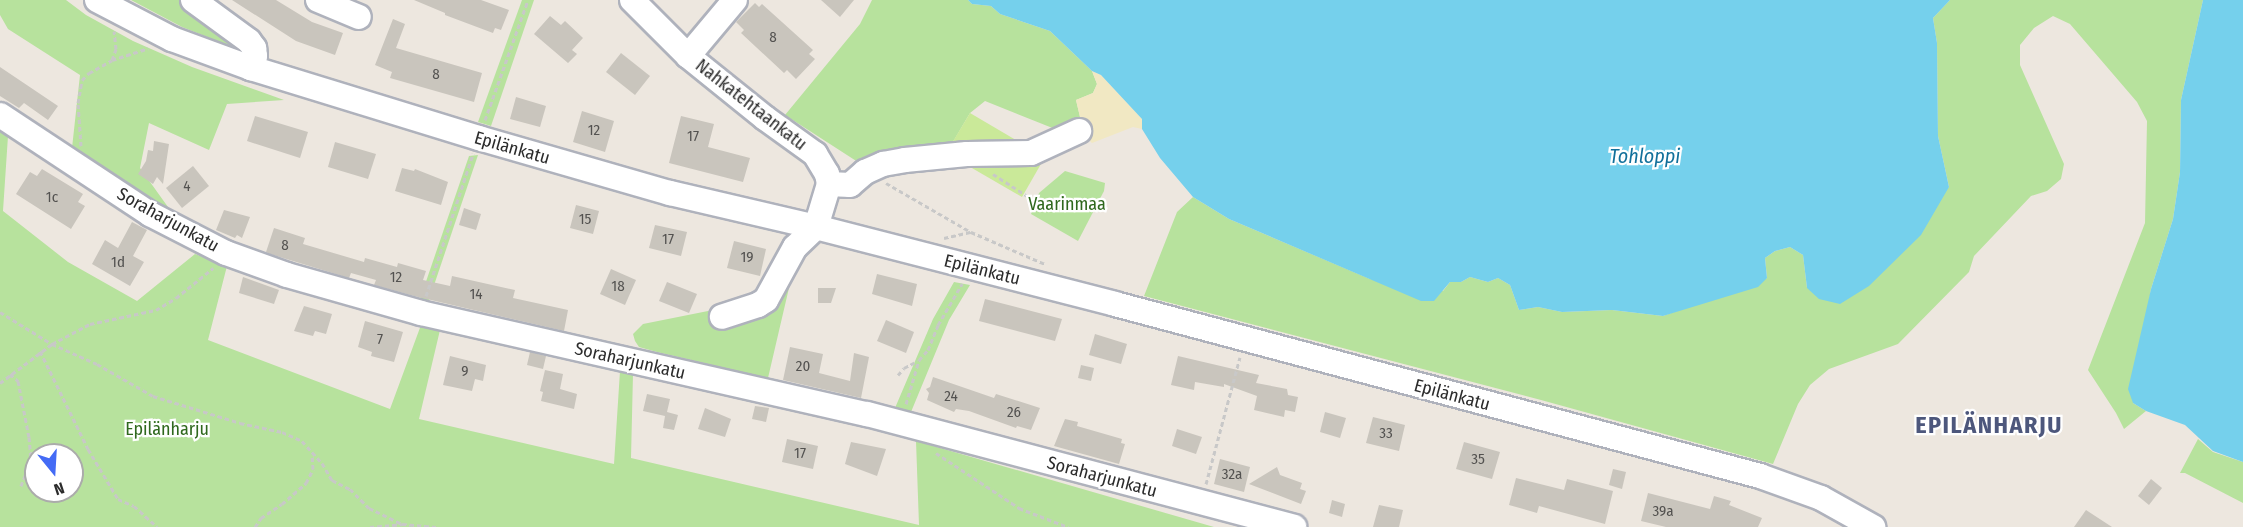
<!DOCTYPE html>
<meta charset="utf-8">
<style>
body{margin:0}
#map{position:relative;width:2243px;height:527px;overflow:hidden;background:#ede7df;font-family:"Fira Sans Condensed",sans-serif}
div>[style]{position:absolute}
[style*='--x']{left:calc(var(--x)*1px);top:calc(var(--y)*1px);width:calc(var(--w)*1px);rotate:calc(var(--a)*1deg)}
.green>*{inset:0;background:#b7e29d}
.sand>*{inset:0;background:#f1e8c3}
.pitch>*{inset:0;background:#cae999}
.water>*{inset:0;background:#75d0ec}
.building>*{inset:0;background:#c9c5bd}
.path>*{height:3px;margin-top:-1.5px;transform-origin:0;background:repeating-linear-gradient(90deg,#c8c8c8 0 4.5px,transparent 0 7.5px)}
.roads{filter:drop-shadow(2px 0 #afb2bc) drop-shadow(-2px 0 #afb2bc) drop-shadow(0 2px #afb2bc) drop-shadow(0 -2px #afb2bc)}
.minor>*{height:24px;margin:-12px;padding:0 12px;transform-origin:12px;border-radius:12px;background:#fff}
span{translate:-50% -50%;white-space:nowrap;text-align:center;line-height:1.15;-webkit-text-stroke:4.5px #fff;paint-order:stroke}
.number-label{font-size:15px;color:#535250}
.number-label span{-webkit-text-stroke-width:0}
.street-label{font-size:18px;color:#2c2c2c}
.park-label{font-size:18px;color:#2f681d}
.water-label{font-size:20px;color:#11709b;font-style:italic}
.district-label{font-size:24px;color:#4d577c;font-weight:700;letter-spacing:1.5px}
.north{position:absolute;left:24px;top:443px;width:60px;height:60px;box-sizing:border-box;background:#fff;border:2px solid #ababab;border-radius:50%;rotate:162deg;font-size:16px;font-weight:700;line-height:24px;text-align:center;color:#2c2c2c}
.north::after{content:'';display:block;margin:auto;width:21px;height:27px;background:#446bf5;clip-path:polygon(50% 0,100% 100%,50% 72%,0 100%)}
</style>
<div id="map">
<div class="green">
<i style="clip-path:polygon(0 0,66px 0,86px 15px,133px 41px,192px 67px,284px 100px,227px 104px,209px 150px,149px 123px,140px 168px,173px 214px,72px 148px,80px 75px,8px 29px,0 15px)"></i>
<i style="clip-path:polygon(131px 0,180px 0,236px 40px,236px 45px,235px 48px,182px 27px)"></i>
<i style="clip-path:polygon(522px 0,534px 0,491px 126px,478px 122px)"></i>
<i style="clip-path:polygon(872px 0,968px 0,972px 4px,991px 6px,1000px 14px,1050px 31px,1092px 71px,1097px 84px,1093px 93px,1076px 100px,1080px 117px,1060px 131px,985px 101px,970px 113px,947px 152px,864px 166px,785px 115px,860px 24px)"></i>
<i style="clip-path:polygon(1950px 0,2203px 0,2181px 100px,2180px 172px,2173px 219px,2151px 289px,2133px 403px,2146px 411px,2124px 429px,2116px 413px,2088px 370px,2145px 223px,2147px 121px,2137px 102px,2070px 24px,2053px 16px,2034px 28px,2020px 45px,2020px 65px,2064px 164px,2061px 179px,2047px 191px,2031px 196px,1974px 256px,1969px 272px,1898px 344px,1829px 369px,1810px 385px,1798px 404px,1773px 464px,1541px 400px,1144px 296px,1177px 212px,1193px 197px,1229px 219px,1370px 279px,1443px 291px,1450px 282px,1461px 282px,1470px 277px,1488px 282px,1498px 278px,1510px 285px,1519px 310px,1538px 307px,1562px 312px,1612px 310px,1663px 316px,1767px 278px,1765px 258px,1775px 251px,1790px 247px,1803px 255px,1807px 288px,1949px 187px,1938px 136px,1937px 43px,1933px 18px)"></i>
<i style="clip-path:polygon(evenodd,0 129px,8px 136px,3px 211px,68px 262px,137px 301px,195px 254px,227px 266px,208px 340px,390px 409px,421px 325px,440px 330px,419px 419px,614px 464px,620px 371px,633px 374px,631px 458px,919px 525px,916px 441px,1214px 527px,0 527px,0 129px,36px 455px,72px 455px,72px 491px,36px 491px,36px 455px)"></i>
<i style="clip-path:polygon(478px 155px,429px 300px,419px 302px,469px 156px)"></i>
<i style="clip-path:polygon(1065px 171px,1105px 183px,1104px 191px,1078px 241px,1031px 214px,1039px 193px)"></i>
<i style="clip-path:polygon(799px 245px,768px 378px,657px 352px,639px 347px,635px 341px,633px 334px,643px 324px,763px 300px)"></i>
<i style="clip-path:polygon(954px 282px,970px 285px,949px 320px,911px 412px,895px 408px,933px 319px)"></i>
<i style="clip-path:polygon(2198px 439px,2213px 452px,2243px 462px,2243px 503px,2185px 473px,2180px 473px)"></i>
</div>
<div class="sand">
<i style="clip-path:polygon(1092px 71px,1101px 75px,1143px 120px,1142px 129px,1133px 127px,1092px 143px,1079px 131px,1080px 117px,1076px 100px,1093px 93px,1097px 84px)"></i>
</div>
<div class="pitch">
<i style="clip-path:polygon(970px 113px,1045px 157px,1022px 197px,946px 153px)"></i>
</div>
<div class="water">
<i style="clip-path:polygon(968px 0,1950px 0,1933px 18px,1937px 43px,1938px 136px,1949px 187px,1921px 235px,1869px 286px,1840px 304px,1819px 299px,1807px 288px,1803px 255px,1790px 247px,1775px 251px,1765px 258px,1767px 278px,1758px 287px,1663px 316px,1612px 310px,1562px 312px,1538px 307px,1519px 310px,1510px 285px,1498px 278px,1488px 282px,1470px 277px,1461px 282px,1450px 282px,1434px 301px,1421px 301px,1229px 219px,1193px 197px,1160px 158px,1142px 129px,1142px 119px,1101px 75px,1092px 71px,1050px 31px,1000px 14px,991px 6px,972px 4px)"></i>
<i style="clip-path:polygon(2203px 0,2243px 0,2243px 462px,2213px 451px,2185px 425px,2146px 411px,2133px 403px,2128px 389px,2151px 289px,2173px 219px,2180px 172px,2181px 100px)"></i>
</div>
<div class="building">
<i style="clip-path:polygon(232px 0,276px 0,312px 22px,343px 33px,335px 55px,296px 41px)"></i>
<i style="clip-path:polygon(414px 0,481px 0,509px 10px,501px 30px,495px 28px,493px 33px,445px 15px,445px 13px)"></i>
<i style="clip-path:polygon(821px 0,854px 0,840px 17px)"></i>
<i style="clip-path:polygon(755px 3px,759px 7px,762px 4px,813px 50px,809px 54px,815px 59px,796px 79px,787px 70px,784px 73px,741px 33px,744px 30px,736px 22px)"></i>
<i style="clip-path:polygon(550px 16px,561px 25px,565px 21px,583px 38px,572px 50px,577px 54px,568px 63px,534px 34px)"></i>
<i style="clip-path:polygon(393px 19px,405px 24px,396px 48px,482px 73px,474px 102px,390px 78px,392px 72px,375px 65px)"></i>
<i style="clip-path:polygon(621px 53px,650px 76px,635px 95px,606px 72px)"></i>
<i style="clip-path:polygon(0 67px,58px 106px,48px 120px,24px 103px,19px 108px,0 96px)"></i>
<i style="clip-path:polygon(516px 97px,546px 106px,540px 127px,510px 119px)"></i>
<i style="clip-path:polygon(582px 111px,614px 121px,605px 152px,573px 142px)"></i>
<i style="clip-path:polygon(255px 116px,308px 132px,300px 158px,247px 141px)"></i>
<i style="clip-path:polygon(681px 116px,714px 124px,708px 147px,750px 158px,743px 182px,669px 163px)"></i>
<i style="clip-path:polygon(154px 141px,169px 144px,163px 184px,157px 177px,153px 184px,138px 174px,146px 161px,148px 150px,153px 151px)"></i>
<i style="clip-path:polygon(335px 142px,376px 154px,368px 179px,328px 167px)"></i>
<i style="clip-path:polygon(193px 166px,209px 186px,182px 208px,166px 188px)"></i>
<i style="clip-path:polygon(402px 168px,414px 171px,415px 169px,448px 182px,441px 205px,395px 191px)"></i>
<i style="clip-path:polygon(42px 169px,83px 194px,78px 202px,85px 206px,71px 229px,16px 194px,30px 172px,37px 176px)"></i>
<i style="clip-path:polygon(576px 205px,599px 211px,593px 234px,570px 228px)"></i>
<i style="clip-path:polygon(464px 208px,481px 214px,476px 230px,459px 225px)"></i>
<i style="clip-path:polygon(224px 210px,250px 217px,242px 238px,237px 235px,235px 238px,216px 230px)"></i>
<i style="clip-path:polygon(132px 222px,147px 230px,133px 256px,144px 262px,130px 286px,92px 264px,105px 240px,118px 248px)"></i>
<i style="clip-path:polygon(655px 225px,687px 232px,681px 256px,649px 248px)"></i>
<i style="clip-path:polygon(274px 228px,305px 238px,303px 244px,364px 262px,365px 258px,397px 267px,398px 263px,426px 271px,423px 280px,450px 286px,452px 276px,515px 290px,513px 298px,568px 310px,564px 331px,414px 296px,374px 285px,376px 280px,351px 273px,349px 278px,270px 254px,266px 252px)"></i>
<i style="clip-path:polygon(734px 241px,766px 249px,760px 276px,727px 268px)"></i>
<i style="clip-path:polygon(611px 269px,636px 280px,625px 305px,600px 294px)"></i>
<i style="clip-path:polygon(877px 274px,917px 284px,912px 306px,872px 294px)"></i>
<i style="clip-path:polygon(243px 277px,279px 290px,274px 304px,239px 293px)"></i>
<i style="clip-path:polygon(667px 282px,697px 294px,689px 313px,659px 301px)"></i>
<i style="clip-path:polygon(818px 288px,836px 288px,831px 303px,818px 303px)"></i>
<i style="clip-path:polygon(985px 299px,1062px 319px,1055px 341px,979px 321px)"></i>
<i style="clip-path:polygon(304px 306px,332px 314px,326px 334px,315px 331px,313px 336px,294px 331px)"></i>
<i style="clip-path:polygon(886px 320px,914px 332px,906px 353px,877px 341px)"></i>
<i style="clip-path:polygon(365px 321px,403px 332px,394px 362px,371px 356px,372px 352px,358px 347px)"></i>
<i style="clip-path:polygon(1095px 334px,1127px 344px,1121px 364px,1089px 355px)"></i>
<i style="clip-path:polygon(790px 347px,823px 354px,819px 373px,850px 381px,854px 353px,869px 357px,861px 398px,783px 380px)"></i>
<i style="clip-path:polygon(530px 352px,546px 356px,543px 369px,527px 365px)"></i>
<i style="clip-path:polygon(450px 356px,486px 365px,483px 381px,475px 379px,472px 391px,443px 385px)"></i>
<i style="clip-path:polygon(1178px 356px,1259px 375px,1256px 383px,1287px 389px,1288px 395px,1298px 397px,1295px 412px,1285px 410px,1284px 417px,1254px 410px,1257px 396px,1224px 384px,1224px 387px,1195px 382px,1194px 390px,1171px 385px)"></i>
<i style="clip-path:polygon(1081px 365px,1094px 368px,1091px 381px,1078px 378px)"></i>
<i style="clip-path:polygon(545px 370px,563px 374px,560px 389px,577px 394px,574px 409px,541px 401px,543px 392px,540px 391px)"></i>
<i style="clip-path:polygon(933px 377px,994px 398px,996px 394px,1040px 408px,1031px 430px,1017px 426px,1016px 428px,969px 411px,956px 409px,954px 412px,927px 400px,929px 393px,926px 389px,930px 387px)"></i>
<i style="clip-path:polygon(647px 394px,670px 399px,667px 412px,678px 415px,674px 430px,663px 428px,665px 416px,643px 411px)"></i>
<i style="clip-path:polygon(755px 406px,769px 408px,766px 422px,752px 419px)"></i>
<i style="clip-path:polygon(705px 408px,731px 419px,725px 437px,698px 429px)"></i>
<i style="clip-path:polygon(1325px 412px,1346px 418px,1340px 438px,1320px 432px)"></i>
<i style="clip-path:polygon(1373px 417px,1405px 425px,1399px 451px,1366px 443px)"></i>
<i style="clip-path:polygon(1065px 419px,1078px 422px,1077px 426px,1122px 439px,1121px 443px,1125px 444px,1119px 464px,1054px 446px)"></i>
<i style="clip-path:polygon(1177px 429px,1202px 437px,1196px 454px,1172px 446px)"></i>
<i style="clip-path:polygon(787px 439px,818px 446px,813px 469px,782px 462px)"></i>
<i style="clip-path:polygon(851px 442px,886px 449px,877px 476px,845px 464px)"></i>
<i style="clip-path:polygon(1464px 442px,1500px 452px,1492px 479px,1456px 469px)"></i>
<i style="clip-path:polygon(1220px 459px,1250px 467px,1244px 492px,1214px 484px)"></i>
<i style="clip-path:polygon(1277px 467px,1280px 475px,1302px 483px,1300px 489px,1306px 491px,1301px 504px,1249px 484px)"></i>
<i style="clip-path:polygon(1613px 469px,1626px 472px,1622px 489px,1609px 485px)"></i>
<i style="clip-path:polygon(1516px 478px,1564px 490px,1567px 479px,1613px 491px,1605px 524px,1539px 506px,1537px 513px,1509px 505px)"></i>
<i style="clip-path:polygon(2151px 479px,2162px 488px,2149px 505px,2138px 496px)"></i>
<i style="clip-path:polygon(1648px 493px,1710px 509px,1714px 496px,1731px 501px,1729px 505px,1762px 518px,1758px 527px,1666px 527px,1641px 521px)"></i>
<i style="clip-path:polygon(1332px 500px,1345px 504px,1342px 517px,1329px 513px)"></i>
<i style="clip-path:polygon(1379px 505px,1403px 510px,1399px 527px,1373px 527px)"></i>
<i style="clip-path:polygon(2086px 510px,2112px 527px,2074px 527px)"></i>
</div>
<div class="path">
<i style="--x:112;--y:60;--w:12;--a:-70"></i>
<i style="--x:116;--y:49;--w:18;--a:-96"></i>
<i style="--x:485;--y:120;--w:127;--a:-70.3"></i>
<i style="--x:81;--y:146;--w:43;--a:-94"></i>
<i style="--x:78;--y:103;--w:23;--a:-80"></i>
<i style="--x:82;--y:80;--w:10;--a:-45"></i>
<i style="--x:89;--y:73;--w:26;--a:-29"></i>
<i style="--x:112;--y:60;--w:38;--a:-18"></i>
<i style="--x:993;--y:174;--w:50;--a:32.7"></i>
<i style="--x:886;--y:183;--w:98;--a:30"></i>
<i style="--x:971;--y:232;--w:81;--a:23.4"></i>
<i style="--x:944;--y:238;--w:28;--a:-13"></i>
<i style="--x:426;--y:296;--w:150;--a:-71.7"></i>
<i style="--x:0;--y:312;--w:61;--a:31.6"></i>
<i style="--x:52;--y:344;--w:49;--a:24"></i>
<i style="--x:97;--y:364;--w:64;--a:29.7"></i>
<i style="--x:153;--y:396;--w:91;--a:17.2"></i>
<i style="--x:240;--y:423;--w:43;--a:12.1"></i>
<i style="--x:282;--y:432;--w:22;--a:24"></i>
<i style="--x:302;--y:441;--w:30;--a:48"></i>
<i style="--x:322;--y:463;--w:20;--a:60"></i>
<i style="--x:332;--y:480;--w:20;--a:27"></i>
<i style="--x:350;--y:489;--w:27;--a:45"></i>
<i style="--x:369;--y:508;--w:37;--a:26"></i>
<i style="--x:40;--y:351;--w:109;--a:63.9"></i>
<i style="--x:88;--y:449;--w:58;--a:59"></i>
<i style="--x:118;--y:499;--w:17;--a:24"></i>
<i style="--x:134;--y:506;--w:31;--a:42"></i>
<i style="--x:10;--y:374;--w:11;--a:41"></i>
<i style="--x:18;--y:381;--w:57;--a:78.9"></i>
<i style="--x:29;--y:437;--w:24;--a:85"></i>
<i style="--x:31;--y:461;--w:27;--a:112"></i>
<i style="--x:898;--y:375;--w:9;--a:-49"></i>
<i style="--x:904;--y:368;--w:15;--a:-28"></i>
<i style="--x:0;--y:383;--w:65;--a:-36.9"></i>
<i style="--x:52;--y:344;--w:43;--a:-27.8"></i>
<i style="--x:90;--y:324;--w:67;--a:-12"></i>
<i style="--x:156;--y:310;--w:23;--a:-31"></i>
<i style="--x:176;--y:298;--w:48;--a:-39"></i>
<i style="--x:906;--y:404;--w:46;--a:-73.5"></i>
<i style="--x:919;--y:360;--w:13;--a:-48"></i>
<i style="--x:928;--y:350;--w:27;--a:-68"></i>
<i style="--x:938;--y:325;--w:48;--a:-59.7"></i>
<i style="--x:936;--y:453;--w:100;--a:33.5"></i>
<i style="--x:1019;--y:508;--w:53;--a:21.2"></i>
<i style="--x:1206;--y:484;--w:131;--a:-75"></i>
<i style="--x:255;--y:527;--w:11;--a:-56"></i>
<i style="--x:261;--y:518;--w:25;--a:-34"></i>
<i style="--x:282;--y:504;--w:32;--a:-41"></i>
<i style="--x:306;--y:483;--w:16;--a:-63"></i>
<i style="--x:313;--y:469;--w:14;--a:-94"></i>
<i style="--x:370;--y:527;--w:32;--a:-5"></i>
<i style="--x:402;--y:524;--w:34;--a:5"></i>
</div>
<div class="roads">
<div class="minor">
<i style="--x:97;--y:0;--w:85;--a:27.5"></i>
<i style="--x:172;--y:39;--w:84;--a:20.2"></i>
<i style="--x:251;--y:68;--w:239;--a:17.1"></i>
<i style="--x:479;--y:138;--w:199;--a:16.1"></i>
<i style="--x:670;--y:193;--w:150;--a:13.1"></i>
<i style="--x:816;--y:227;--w:309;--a:14.4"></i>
<i style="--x:1115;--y:304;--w:668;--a:14.93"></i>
<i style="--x:1760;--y:476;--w:65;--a:19.8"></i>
<i style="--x:1821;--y:498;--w:60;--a:29.1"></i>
<i style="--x:193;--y:0;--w:69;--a:36.2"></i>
<i style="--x:249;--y:41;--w:9;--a:54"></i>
<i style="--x:254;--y:48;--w:8;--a:83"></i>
<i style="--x:255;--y:56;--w:13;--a:108"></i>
<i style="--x:318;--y:0;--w:44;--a:22.5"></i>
<i style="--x:632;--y:0;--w:79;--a:45"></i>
<i style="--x:688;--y:56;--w:99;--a:38.8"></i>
<i style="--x:765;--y:118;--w:62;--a:35.8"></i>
<i style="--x:815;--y:154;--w:23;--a:59"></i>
<i style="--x:827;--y:174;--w:10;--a:79"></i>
<i style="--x:829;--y:184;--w:45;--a:106.8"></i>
<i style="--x:816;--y:227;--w:29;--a:136"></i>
<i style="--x:795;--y:247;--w:60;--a:118.7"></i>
<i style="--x:766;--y:300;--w:9;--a:148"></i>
<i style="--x:758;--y:305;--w:38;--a:162"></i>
<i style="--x:688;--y:56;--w:73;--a:-50"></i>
<i style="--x:0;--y:115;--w:180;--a:33.4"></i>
<i style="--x:150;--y:214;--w:85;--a:27.2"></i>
<i style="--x:226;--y:253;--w:65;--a:19.8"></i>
<i style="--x:287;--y:275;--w:139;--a:15.8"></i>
<i style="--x:421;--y:313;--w:457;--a:12.8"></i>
<i style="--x:867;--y:414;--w:442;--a:14.8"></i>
<i style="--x:829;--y:184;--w:21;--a:3"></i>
<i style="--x:850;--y:185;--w:20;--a:-41"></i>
<i style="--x:865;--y:172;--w:20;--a:-24"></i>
<i style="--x:883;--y:164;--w:22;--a:-10"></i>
<i style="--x:905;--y:160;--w:62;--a:-5.5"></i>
<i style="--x:967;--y:154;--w:64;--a:-0.9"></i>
<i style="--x:1031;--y:153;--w:53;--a:-24.6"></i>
</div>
</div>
<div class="number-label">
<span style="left:773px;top:38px">8</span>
<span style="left:436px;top:75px">8</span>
<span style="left:594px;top:131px">12</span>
<span style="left:693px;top:137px">17</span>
<span style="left:187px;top:187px">4</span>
<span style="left:52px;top:198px">1c</span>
<span style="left:585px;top:220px">15</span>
<span style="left:668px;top:240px">17</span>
<span style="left:285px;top:246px">8</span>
<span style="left:747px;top:258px">19</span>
<span style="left:118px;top:263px">1d</span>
<span style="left:396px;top:278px">12</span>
<span style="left:618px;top:287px">18</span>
<span style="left:476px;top:295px">14</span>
<span style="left:380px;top:340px">7</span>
<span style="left:803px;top:367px">20</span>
<span style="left:465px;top:372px">9</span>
<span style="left:951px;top:397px">24</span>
<span style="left:1014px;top:413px">26</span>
<span style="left:1386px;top:434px">33</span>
<span style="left:800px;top:454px">17</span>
<span style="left:1478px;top:460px">35</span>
<span style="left:1232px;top:475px">32a</span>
<span style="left:1663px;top:512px">39a</span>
</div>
<div class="street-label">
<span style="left:751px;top:105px;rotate:38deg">Nahkatehtaankatu</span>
<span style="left:512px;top:148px;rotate:16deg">Epilänkatu</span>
<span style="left:168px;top:220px;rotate:29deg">Soraharjunkatu</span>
<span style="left:982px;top:270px;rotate:14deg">Epilänkatu</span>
<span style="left:630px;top:361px;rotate:13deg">Soraharjunkatu</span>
<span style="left:1452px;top:395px;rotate:15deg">Epilänkatu</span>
<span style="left:1102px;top:477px;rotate:15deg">Soraharjunkatu</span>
</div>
<div class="park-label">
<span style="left:1067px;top:204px">Vaarinmaa</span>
<span style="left:167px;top:429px">Epilänharju</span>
</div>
<div class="water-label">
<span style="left:1645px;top:156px">Tohloppi</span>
</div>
<div class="district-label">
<span style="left:1989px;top:426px">EPILÄNHARJU</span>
</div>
<div class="north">N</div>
</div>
